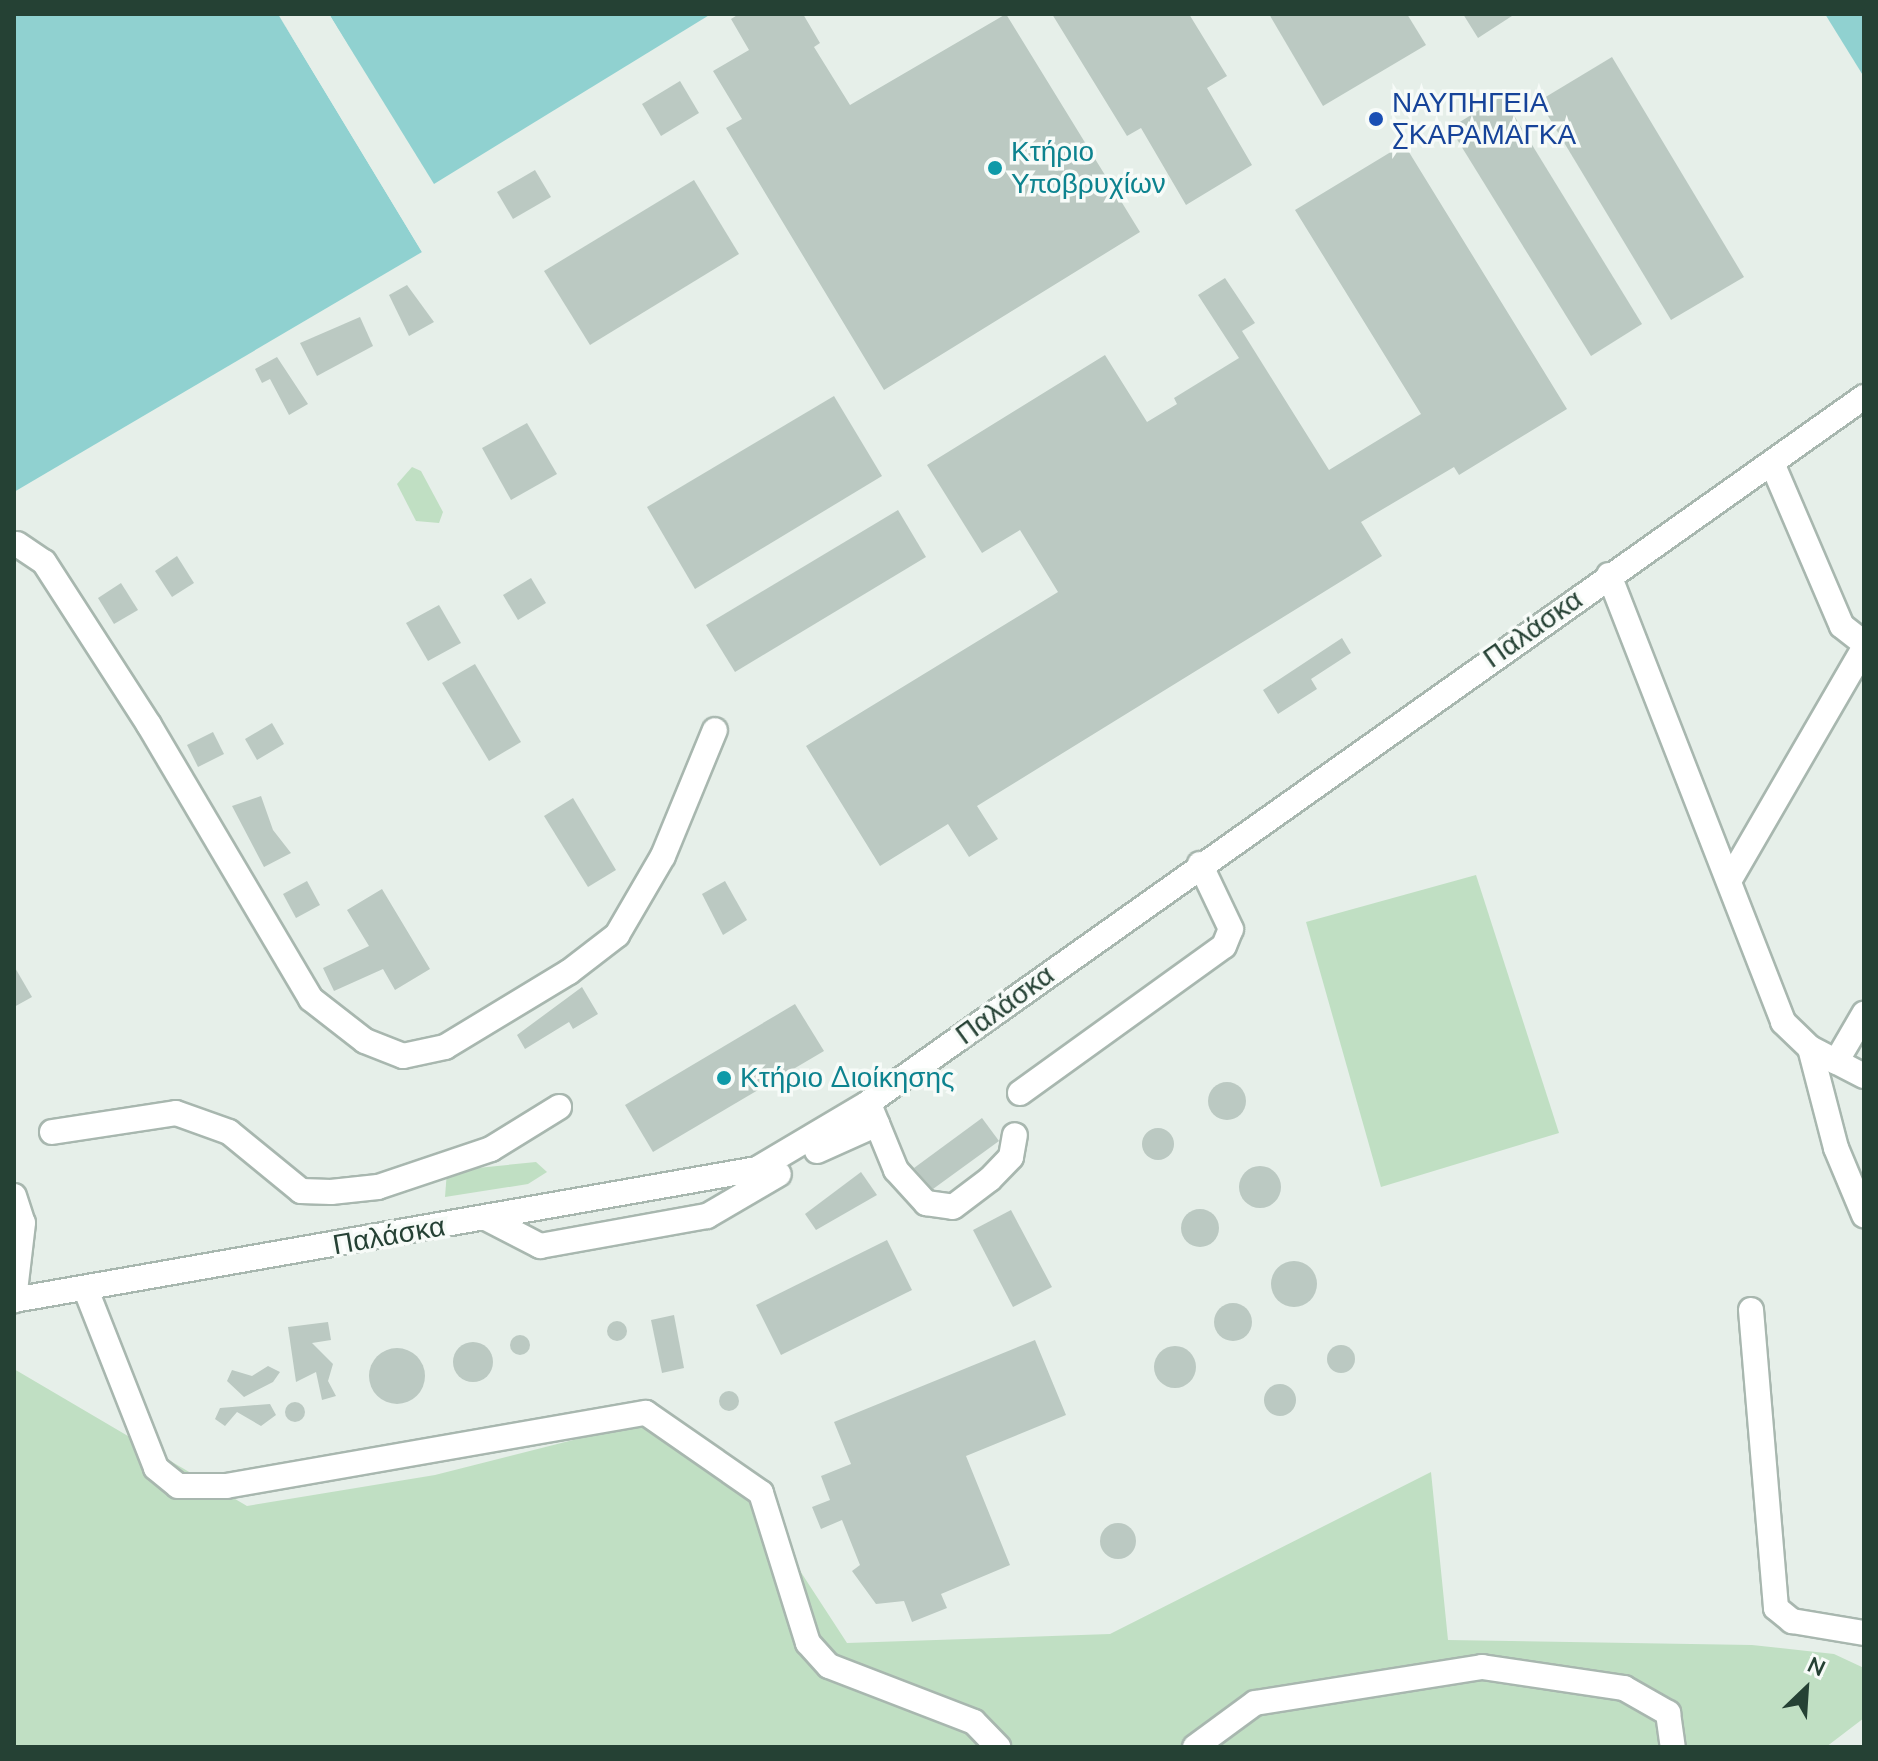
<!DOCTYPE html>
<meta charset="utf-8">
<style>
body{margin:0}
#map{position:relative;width:1878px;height:1761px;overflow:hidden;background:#e6efe9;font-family:"Nunito Sans",sans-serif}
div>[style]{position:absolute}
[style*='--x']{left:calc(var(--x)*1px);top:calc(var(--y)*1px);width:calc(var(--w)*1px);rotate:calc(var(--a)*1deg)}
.green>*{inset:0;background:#c0dfc3}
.water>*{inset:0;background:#90d1d0}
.pier>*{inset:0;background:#e6efe9}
.building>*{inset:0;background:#bbc9c2}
.round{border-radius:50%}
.roads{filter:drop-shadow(2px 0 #a8b7af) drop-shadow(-2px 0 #a8b7af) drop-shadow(0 2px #a8b7af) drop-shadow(0 -2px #a8b7af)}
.minor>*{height:24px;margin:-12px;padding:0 12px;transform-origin:12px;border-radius:12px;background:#fff}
.dots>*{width:22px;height:22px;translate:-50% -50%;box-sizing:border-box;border:4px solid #f7fbf8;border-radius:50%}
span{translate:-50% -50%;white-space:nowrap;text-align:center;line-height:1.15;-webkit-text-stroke:7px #f7fbf8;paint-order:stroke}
.transit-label{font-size:28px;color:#164399}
.left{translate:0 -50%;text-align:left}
.culture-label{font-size:28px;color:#0d838f}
.street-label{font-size:28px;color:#254134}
.frame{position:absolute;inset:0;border:16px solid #254134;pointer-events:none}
.north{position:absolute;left:1766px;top:1649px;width:80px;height:80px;-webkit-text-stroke:6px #f7fbf8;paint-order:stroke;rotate:25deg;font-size:22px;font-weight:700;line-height:32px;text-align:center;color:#254134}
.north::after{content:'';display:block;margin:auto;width:28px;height:36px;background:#254134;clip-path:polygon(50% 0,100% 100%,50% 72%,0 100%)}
</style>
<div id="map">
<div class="green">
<i style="clip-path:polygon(412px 467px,421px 471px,443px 512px,439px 523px,416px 521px,397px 484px)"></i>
<i style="clip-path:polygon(1476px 875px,1559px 1133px,1381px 1187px,1306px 922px)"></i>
<i style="clip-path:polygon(536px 1162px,547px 1172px,528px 1184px,445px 1197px,447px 1171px)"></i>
<i style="clip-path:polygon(14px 1369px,247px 1506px,435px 1475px,652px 1420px,750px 1494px,847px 1643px,1110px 1634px,1431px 1472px,1448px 1640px,1752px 1645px,1834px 1654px,1864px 1668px,1864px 1718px,1826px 1747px,14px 1747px)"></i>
</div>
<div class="water">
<i style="clip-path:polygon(14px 14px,278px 14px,422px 252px,14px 492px)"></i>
<i style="clip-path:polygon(329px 14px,711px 14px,434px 184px)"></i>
<i style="clip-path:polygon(1825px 14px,1864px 14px,1864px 77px)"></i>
</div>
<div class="pier">
<i style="clip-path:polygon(278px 14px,423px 246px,422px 252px)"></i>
<i style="clip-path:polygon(325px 14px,329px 14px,433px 188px,430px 186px)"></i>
</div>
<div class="building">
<i style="clip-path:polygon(739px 14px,803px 14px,820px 43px,814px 47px,850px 105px,1006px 14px,1140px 232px,884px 390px,726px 128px,742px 119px,713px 71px,749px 50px,731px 19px)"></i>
<i style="clip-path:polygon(1052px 14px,1189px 14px,1227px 76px,1207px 88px,1252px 165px,1186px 205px,1141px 128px,1127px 136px)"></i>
<i style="clip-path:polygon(1269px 14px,1407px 14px,1426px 45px,1323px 106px)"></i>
<i style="clip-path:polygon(1463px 14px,1515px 14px,1478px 38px)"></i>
<i style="clip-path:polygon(1612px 57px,1744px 277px,1671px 320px,1539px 101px)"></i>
<i style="clip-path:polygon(680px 81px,699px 113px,661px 136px,642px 104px)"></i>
<i style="clip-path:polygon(1502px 96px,1642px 324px,1591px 356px,1450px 128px)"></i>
<i style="clip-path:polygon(1404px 144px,1567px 409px,1459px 475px,1454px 467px,1361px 522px,1382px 556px,977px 806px,998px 839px,969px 857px,948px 824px,880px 866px,806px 746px,1058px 592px,1020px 530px,982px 553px,927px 465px,1105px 355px,1147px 422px,1177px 404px,1174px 398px,1239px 358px,1198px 295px,1225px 278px,1255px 323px,1242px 331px,1329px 470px,1421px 414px,1295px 210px)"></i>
<i style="clip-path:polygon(535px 170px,551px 197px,513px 219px,497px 192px)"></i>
<i style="clip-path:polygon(694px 180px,739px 254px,590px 345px,544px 271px)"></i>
<i style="clip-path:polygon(407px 285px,434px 322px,409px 336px,389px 295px)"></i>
<i style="clip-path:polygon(360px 317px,373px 346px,317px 376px,300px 343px)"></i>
<i style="clip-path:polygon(277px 357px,308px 404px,289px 415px,270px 379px,262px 383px,255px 369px)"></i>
<i style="clip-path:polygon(834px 396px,882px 476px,695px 589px,647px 507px)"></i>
<i style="clip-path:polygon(527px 423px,557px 474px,511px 500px,482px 448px)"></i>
<i style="clip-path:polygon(898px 510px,926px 557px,735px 672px,706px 625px)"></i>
<i style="clip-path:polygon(177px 556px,194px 583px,172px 597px,155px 571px)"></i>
<i style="clip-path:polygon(531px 578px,546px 603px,518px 620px,503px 595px)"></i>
<i style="clip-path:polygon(121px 583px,138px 610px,114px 624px,98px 598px)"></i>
<i style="clip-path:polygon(439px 605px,461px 643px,428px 661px,406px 623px)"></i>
<i style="clip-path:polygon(1342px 638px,1351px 653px,1311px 679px,1317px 689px,1278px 714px,1263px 690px)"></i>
<i style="clip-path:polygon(475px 664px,521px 742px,489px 761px,442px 683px)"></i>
<i style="clip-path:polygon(272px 723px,284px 744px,257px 760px,245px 739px)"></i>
<i style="clip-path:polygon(213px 732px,224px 754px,198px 767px,187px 745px)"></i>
<i style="clip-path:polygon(261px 796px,273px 830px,291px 853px,264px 867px,232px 806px)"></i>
<i style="clip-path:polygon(573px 798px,616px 870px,588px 887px,544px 816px)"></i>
<i style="clip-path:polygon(307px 881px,320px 905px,296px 918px,283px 894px)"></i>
<i style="clip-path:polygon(725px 881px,747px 920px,723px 935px,702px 894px)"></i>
<i style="clip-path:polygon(382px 889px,430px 969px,395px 990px,383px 969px,334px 991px,323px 968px,369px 946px,347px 910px)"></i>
<i style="clip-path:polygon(14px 966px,32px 997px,14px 1007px)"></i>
<i style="clip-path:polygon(582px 987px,598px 1014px,573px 1029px,569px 1022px,525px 1049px,517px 1035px)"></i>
<i style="clip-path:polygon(795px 1004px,824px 1051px,653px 1152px,625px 1105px)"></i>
<i class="round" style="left:1208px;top:1082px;width:38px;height:38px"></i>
<i style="clip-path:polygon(982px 1118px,999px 1141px,933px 1189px,914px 1168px)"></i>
<i class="round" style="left:1142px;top:1128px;width:32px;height:32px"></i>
<i class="round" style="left:1239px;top:1166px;width:42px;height:42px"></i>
<i style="clip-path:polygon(861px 1172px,877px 1195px,816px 1230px,805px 1214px)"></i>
<i class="round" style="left:1181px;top:1209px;width:38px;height:38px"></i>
<i style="clip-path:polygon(1011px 1210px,1052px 1287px,1013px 1307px,973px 1230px)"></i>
<i style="clip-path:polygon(887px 1240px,912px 1290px,781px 1355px,756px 1305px)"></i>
<i class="round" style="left:1271px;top:1261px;width:46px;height:46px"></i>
<i class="round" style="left:1214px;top:1303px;width:38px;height:38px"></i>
<i style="clip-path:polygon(674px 1315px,684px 1368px,662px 1373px,651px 1320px)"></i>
<i class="round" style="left:607px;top:1321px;width:20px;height:20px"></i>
<i style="clip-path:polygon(328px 1322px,331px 1340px,312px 1343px,333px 1364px,328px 1381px,336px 1396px,322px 1400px,316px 1372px,296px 1382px,288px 1327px)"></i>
<i class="round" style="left:510px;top:1335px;width:20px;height:20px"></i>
<i style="clip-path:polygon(1035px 1340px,1066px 1415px,966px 1456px,1010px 1565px,941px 1594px,947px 1608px,912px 1622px,904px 1601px,876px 1604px,852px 1571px,860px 1565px,842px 1520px,821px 1529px,812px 1507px,830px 1500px,821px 1476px,851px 1464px,834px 1422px)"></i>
<i class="round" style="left:453px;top:1342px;width:40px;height:40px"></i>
<i class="round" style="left:1327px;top:1345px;width:28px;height:28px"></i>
<i class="round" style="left:1154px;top:1346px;width:42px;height:42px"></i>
<i class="round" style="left:369px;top:1348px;width:56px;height:56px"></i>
<i style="clip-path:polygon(268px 1366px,280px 1372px,273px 1382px,244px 1397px,227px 1381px,232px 1370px,252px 1376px)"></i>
<i class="round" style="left:1264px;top:1384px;width:32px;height:32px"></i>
<i class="round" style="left:719px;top:1391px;width:20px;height:20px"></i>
<i class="round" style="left:285px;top:1402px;width:20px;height:20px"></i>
<i style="clip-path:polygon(270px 1404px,276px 1415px,261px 1426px,237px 1412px,225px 1426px,215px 1419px,220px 1408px)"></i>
<i class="round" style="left:1100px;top:1523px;width:36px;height:36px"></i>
</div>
<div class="roads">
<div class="minor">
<i style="--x:1772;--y:463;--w:177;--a:66.8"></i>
<i style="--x:1842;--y:626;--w:28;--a:38"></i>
<i style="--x:17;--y:544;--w:32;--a:34"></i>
<i style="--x:44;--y:562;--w:194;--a:57.2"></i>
<i style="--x:149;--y:725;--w:318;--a:59.4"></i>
<i style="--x:311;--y:999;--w:68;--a:37.9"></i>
<i style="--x:365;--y:1041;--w:41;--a:21.5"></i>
<i style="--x:403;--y:1056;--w:43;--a:-12.1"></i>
<i style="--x:445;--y:1047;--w:145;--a:-31.2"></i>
<i style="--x:569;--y:972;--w:61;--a:-37.6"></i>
<i style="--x:617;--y:935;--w:91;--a:-59.8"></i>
<i style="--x:663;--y:856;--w:136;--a:-67.6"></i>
<i style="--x:1609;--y:575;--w:480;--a:68.7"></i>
<i style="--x:1783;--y:1022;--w:37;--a:44"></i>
<i style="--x:1810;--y:1048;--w:61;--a:27.4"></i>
<i style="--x:1729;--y:881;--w:269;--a:-59.9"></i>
<i style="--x:1810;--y:1048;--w:103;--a:75.4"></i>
<i style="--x:1836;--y:1148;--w:73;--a:67.3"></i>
<i style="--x:1836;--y:1062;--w:56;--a:-59.7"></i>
<i style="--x:1020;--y:1093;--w:251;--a:-35.8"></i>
<i style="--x:1224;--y:946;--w:18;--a:-68"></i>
<i style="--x:1231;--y:929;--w:72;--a:-115.5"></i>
<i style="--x:871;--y:1109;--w:66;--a:67.7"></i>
<i style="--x:896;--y:1170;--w:45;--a:47.7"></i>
<i style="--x:926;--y:1203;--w:27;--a:8"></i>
<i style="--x:953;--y:1207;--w:46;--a:-37.1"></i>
<i style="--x:990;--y:1179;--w:30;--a:-46"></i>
<i style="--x:1011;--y:1157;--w:22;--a:-80"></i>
<i style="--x:52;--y:1132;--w:125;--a:-8.7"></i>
<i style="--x:176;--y:1113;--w:56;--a:19.7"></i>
<i style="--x:229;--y:1132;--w:93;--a:39.3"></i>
<i style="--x:301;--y:1191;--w:30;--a:2"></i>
<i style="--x:331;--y:1192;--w:47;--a:-6.1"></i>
<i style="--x:378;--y:1187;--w:119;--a:-18.6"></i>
<i style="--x:491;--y:1149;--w:80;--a:-31.7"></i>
<i style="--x:817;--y:1151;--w:66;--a:-24.2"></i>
<i style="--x:14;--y:1196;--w:28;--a:72"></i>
<i style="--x:23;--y:1223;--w:78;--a:96.7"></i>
<i style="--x:488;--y:1219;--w:59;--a:27.4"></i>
<i style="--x:540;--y:1246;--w:170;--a:-10.2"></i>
<i style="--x:707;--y:1216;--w:83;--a:-30.3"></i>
<i style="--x:86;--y:1290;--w:191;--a:68.5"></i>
<i style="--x:156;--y:1468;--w:28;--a:39"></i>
<i style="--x:178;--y:1486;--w:48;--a:0"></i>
<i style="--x:226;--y:1486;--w:426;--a:-9.9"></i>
<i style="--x:646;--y:1413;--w:140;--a:34.8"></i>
<i style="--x:761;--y:1493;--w:157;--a:72.6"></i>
<i style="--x:808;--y:1643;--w:31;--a:48"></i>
<i style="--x:829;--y:1666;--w:155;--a:21.1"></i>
<i style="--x:974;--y:1722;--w:35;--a:46"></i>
<i style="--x:14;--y:1300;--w:754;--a:-10"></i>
<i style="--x:757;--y:1169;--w:129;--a:-30.7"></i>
<i style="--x:868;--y:1103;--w:1221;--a:-35.33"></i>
<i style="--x:1751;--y:1310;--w:299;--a:85.2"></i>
<i style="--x:1776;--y:1608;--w:21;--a:39"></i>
<i style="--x:1792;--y:1621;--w:73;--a:9.5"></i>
<i style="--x:1195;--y:1747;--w:74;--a:-36.3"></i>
<i style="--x:1255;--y:1703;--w:230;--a:-9"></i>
<i style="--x:1482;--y:1667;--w:144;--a:8.4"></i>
<i style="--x:1624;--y:1688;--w:51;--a:29.6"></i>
<i style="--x:1668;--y:1713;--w:34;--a:82"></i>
</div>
</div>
<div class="dots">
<i style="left:1376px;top:119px;background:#1a4fb4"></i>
<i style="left:995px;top:168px;background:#0f9aa8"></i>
<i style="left:724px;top:1078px;background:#0f9aa8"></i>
</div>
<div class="transit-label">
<span class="left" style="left:1392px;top:119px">ΝΑΥΠΗΓΕΙΑ<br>ΣΚΑΡΑΜΑΓΚΑ</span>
</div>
<div class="culture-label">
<span class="left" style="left:1011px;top:168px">Κτήριο<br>Υποβρυχίων</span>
<span class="left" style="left:740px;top:1078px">Κτήριο Διοίκησης</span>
</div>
<div class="street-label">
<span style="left:1533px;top:629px;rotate:-35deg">Παλάσκα</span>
<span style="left:1005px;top:1005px;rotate:-36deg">Παλάσκα</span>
<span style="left:389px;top:1236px;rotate:-10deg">Παλάσκα</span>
</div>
<div class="frame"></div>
<div class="north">N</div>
</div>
